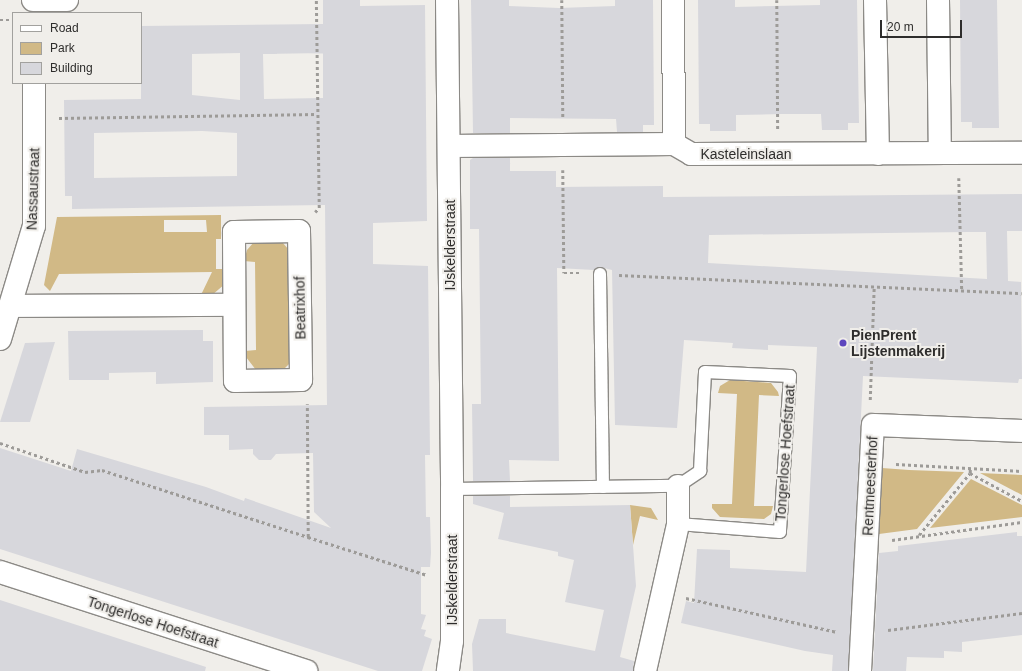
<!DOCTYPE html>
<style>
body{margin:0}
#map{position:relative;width:1022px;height:671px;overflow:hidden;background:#f0eeea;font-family:Arial,sans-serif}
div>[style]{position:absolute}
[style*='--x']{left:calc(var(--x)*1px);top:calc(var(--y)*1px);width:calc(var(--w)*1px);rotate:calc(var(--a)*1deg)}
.green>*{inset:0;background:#d1b986}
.building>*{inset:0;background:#d7d7dc}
.path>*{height:2.5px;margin-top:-1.25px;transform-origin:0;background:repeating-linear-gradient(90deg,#9d9b98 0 3px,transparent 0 6px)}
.roads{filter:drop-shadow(1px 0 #8c8a86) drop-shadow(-1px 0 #8c8a86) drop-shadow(0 1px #8c8a86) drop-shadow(0 -1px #8c8a86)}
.lane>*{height:12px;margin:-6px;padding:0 6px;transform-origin:6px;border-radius:6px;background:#fff}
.street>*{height:22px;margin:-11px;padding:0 11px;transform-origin:11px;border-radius:11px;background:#fff}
.dots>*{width:11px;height:11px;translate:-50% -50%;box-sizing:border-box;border:2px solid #f0eeea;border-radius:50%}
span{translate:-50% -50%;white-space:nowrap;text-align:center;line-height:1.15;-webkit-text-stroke:4px #f0eeea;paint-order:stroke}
.street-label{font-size:14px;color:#2e2d2c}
.poi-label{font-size:14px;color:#2e2d2c;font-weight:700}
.left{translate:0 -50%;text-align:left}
.legend{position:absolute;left:12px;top:12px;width:130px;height:72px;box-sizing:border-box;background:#f0eeea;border:1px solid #a2a19e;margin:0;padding:5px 7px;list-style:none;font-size:12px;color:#2e2d2c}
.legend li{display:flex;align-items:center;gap:8px;height:20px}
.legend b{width:20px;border:1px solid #a2a19e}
.scale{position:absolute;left:880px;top:20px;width:82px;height:18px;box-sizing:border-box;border:2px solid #2e2d2c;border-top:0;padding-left:5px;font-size:12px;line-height:14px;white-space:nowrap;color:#2e2d2c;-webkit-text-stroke:3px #f0eeea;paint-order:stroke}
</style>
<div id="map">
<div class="green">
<i style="clip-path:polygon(evenodd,221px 215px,221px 239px,216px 239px,216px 269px,227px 269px,225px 284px,212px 295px,200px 297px,212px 272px,59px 274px,50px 291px,44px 285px,57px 217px,221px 215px,164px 220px,206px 220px,207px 232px,164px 232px,164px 220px)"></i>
<i style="clip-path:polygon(254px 242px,282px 242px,289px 250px,290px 363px,283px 370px,256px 370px,246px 357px,245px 351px,256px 350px,255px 262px,244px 261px,247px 250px)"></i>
<i style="clip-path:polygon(730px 380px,771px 383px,778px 392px,779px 396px,759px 395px,754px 506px,773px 506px,771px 514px,764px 519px,720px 517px,712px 508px,712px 504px,732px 504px,737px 394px,718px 393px,720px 386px)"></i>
<i style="clip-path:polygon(882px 468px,909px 470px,964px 472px,917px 529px,879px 534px)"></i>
<i style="clip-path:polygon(980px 473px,1022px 475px,1022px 495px)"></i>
<i style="clip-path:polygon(971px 479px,1022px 505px,1022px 517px,930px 528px)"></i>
<i style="clip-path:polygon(630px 505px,651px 508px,658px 520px,640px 516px,633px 545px)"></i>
</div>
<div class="building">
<i style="clip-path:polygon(evenodd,323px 0,360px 0,360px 6px,425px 5px,427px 221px,373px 223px,373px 264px,428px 266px,430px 455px,425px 455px,426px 517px,430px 517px,431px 553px,430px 567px,421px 567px,421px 614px,426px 615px,421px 629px,426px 630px,424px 636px,432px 639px,422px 671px,378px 671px,0 549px,0 448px,71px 471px,77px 449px,206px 487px,244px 501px,245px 498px,331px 528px,314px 512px,313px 453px,276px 454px,271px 460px,259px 460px,253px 454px,253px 449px,229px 450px,229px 435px,204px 435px,204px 407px,327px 405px,325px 205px,72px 209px,72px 196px,65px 196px,64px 100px,141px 99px,141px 26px,323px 24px,323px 0,240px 53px,240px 100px,192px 95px,192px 54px,240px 53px,323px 0,323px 53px,323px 98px,264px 99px,263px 54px,323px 53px,323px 0,202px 131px,237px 133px,237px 176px,94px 178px,94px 133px,202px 131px)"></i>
<i style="clip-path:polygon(471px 0,509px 0,509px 6px,559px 8px,615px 6px,615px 0,653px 0,654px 125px,643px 125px,643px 132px,617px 132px,616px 119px,510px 118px,510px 133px,473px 133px)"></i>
<i style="clip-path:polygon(698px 0,735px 0,735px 7px,820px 5px,820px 0,857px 0,859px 123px,848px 123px,848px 130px,822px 130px,821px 114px,781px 114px,736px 115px,736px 131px,710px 131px,710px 124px,699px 124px)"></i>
<i style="clip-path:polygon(960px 0,997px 0,999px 128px,972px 128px,972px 122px,961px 122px)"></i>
<i style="clip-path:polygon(evenodd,473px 158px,510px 158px,510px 171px,556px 171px,556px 187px,663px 186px,663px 197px,1022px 194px,1022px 231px,1007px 231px,1008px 281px,1021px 282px,1022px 379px,1019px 379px,1018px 383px,863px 376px,848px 671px,832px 671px,833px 655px,805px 651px,681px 623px,686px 601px,694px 603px,697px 549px,730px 550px,730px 568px,806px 572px,817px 347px,768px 345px,768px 350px,732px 348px,733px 343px,684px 340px,677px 428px,615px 425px,612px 270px,600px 267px,594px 270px,557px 268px,559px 461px,509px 460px,510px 481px,473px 481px,472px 404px,481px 404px,479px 229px,470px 229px,470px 160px,473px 158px,969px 232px,986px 232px,987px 279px,708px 263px,709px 235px,969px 232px)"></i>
<i style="clip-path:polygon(203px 330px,203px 341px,213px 341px,213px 382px,156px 384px,156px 372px,109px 373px,109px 380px,69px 380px,68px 331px)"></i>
<i style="clip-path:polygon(55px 342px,30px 422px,0 422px,25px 343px)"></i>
<i style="clip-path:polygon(473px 496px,510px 496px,510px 507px,630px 505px,636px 586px,620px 657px,634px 661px,633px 671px,473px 671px,472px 644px,479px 619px,506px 619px,506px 633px,595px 651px,604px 610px,565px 602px,574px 560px,558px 556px,558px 552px,498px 539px,504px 513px,473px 504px)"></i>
<i style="clip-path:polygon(1017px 532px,1017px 536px,1022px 536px,1022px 635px,962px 642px,962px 652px,944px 651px,944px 658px,907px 657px,906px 671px,873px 671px,879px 553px,898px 551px,898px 546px)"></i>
<i style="clip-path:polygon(0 600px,206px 667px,205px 671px,0 671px)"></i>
</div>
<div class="path">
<i style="--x:562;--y:0;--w:119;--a:89.5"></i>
<i style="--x:777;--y:0;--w:129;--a:89.6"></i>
<i style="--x:0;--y:20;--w:13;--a:0"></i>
<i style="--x:59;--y:118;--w:258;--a:-0.9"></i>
<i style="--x:563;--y:170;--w:103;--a:89.4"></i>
<i style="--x:564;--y:273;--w:16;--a:0"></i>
<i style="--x:959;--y:178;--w:112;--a:88.5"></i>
<i style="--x:315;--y:212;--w:6;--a:-45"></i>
<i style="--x:319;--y:208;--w:208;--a:-90.8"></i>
<i style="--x:619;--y:275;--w:403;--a:2.6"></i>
<i style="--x:870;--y:400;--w:114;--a:-88"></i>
<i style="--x:0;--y:443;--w:90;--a:18.8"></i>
<i style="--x:85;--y:472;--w:17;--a:-7"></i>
<i style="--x:102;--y:470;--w:217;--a:18"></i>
<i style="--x:308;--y:537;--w:133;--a:-90.4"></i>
<i style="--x:896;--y:464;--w:126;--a:3.2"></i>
<i style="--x:970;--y:473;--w:59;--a:28.3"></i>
<i style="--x:919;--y:535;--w:80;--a:-50.6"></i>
<i style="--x:970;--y:473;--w:4;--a:-90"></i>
<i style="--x:308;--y:537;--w:125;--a:17.7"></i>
<i style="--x:892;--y:540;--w:131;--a:-7.9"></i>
<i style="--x:686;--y:598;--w:155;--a:12.7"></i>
<i style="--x:888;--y:630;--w:135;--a:-7.2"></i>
</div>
<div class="roads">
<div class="lane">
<i style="--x:600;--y:274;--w:213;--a:89.2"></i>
<i style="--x:452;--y:489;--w:226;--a:-0.8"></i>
<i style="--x:678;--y:486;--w:27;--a:-34"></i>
<i style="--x:700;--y:471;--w:99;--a:-87.1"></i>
<i style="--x:705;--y:372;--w:85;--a:2.7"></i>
<i style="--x:790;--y:376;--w:156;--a:93.7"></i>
<i style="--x:780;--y:532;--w:102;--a:-175.5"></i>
</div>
<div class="street">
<i style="--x:33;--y:0;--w:34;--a:0"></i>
<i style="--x:447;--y:0;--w:489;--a:89.4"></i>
<i style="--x:452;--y:489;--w:152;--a:90"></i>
<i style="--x:452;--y:641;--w:30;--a:98"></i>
<i style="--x:673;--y:0;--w:144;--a:89.6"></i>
<i style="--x:875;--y:0;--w:154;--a:88.9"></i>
<i style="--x:938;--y:0;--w:153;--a:89.3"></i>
<i style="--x:449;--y:146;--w:225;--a:-0.5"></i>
<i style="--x:674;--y:144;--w:20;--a:30"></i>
<i style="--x:691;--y:154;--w:331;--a:-0.2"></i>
<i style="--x:299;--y:231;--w:149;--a:89.2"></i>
<i style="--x:301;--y:380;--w:66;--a:179.1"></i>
<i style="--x:235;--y:381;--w:149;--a:-90.4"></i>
<i style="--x:234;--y:232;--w:65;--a:-0.9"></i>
<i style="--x:11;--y:306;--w:223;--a:-0.3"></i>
<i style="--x:0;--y:339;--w:118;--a:-73.3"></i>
<i style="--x:34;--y:226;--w:143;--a:-90"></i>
<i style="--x:0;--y:572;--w:322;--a:17.9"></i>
<i style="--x:645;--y:671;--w:151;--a:-77.3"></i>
<i style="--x:678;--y:524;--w:38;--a:-90"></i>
<i style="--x:860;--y:671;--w:246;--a:-87"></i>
<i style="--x:873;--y:425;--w:149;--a:2.3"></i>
</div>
</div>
<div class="dots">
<i style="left:843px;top:343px;background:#5d46be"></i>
</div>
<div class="street-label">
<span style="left:746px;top:154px">Kasteleinslaan</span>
<span style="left:33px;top:189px;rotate:-88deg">Nassaustraat</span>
<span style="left:450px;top:245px;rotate:-90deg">IJskelderstraat</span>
<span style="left:300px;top:308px;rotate:-91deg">Beatrixhof</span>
<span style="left:785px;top:453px;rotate:-86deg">Tongerlose Hoefstraat</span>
<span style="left:870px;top:486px;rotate:-87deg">Rentmeesterhof</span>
<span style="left:452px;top:580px;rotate:-90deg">IJskelderstraat</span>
<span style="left:153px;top:622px;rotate:18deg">Tongerlose Hoefstraat</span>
</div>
<div class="poi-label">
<span class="left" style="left:851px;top:343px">PienPrent<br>Lijstenmakerij</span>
</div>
<ul class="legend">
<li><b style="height:5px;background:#fff"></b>Road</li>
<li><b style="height:11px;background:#d1b986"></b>Park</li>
<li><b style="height:11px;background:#d7d7dc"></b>Building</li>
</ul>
<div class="scale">20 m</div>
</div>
